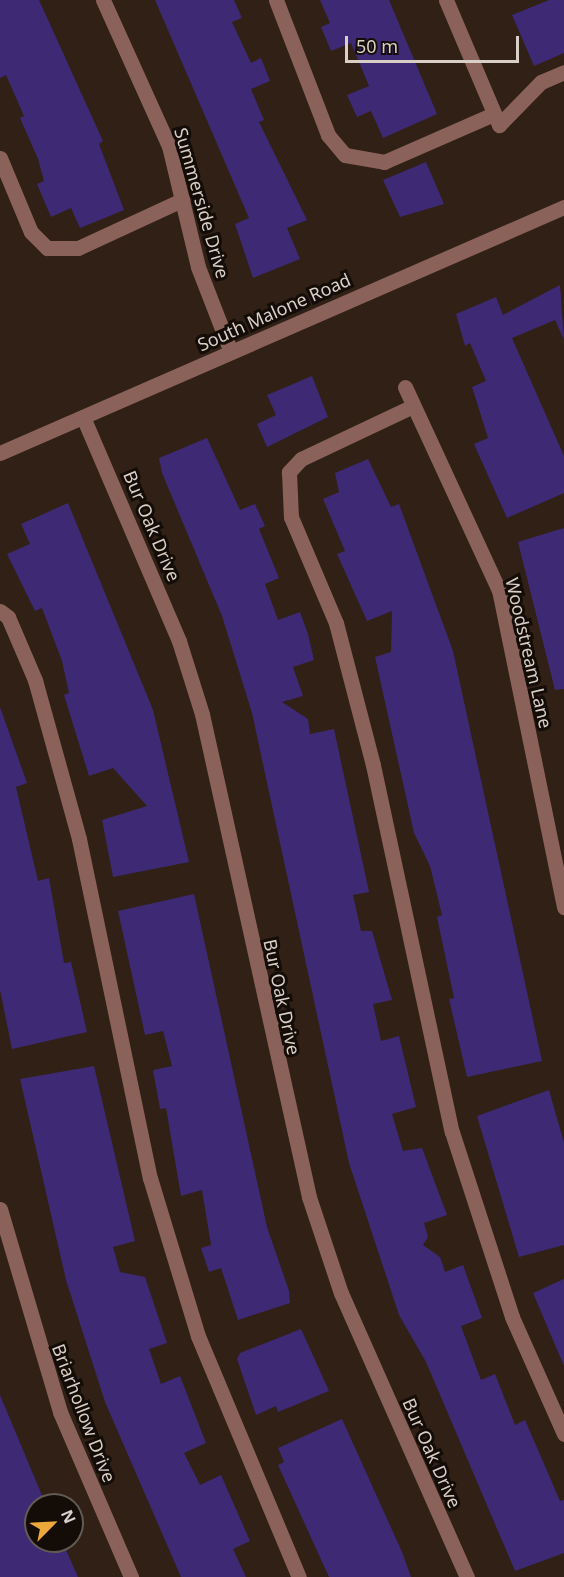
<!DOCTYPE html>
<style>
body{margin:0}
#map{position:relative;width:564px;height:1577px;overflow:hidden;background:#302015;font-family:"Noto Sans",sans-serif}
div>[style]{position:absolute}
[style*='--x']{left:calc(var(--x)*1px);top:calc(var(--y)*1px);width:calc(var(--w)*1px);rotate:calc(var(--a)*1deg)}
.building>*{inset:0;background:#3e2975}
.minor>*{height:15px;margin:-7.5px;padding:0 7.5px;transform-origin:7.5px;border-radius:7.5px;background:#8b625a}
span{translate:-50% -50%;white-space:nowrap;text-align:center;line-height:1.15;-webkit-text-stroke:6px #130c07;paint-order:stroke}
.street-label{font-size:18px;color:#dacfc7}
.north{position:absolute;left:24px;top:1493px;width:60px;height:60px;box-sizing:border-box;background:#130c07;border:2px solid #635a54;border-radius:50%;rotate:66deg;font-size:16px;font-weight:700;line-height:24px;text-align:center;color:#dacfc7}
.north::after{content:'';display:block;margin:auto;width:21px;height:27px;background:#eda83b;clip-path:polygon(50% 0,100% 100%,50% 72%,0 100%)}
.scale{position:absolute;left:345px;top:36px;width:174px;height:27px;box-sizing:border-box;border:3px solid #dacfc7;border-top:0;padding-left:8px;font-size:18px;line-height:21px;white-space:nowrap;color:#dacfc7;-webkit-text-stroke:4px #130c07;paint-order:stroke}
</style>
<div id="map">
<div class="building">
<i style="clip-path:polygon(0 0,39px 0,103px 141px,99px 144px,124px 210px,80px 228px,71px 208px,51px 217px,37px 184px,44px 181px,38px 159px,20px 118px,24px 116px,6px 75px,0 78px)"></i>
<i style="clip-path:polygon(155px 0,234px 0,242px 18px,232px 22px,251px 63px,261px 58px,270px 81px,251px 89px,264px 120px,259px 122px,307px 220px,287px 228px,300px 259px,253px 278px,235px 224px,249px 218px)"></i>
<i style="clip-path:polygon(320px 0,389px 0,437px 114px,383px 138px,371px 111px,357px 117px,347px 95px,369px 86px,351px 43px,331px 51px,321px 27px,330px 23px)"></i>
<i style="clip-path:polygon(549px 0,564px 0,564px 53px,534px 66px,512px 15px)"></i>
<i style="clip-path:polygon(426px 162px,444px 204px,400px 217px,383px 180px)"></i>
<i style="clip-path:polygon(560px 285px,564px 340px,555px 320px,512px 338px,564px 456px,564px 493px,507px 518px,474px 444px,488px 438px,472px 387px,486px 381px,470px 343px,465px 346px,456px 314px,496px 297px,503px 315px)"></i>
<i style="clip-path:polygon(312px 376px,328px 417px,267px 447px,257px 424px,276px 415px,267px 395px)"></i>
<i style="clip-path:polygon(207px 438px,240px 510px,255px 504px,265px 526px,259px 529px,279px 578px,265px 584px,278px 620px,300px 612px,308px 634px,314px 660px,293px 667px,303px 696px,282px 702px,308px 719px,310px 734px,334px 729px,369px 892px,353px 895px,361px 931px,372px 931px,392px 1000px,373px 1004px,381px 1041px,399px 1036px,416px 1107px,392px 1114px,403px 1151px,422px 1148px,447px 1215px,424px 1223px,428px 1237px,423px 1245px,440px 1257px,445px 1272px,463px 1265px,482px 1318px,461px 1326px,481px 1380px,495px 1374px,515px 1425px,525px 1420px,560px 1501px,564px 1500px,564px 1553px,515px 1571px,426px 1362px,399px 1315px,349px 1163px,252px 713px,222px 616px,162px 473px,159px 458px)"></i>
<i style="clip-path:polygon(368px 459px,391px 507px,399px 504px,453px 651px,542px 1061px,467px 1077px,449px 999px,454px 998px,437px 917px,442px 915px,430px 866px,414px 833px,375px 657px,391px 652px,392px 611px,367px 621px,337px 554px,345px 551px,323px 499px,339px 492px,335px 473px)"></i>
<i style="clip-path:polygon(68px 503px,153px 710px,189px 862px,113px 877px,102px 820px,147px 806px,113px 768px,89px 776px,64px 695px,69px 693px,62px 661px,42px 608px,35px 611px,7px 554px,30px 544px,21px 524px)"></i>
<i style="clip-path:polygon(564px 528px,564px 689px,555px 690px,518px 542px)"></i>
<i style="clip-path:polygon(0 707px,27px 783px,16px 787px,38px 881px,49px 878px,64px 963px,71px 962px,87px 1032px,12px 1049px,0 990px)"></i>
<i style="clip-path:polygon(194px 894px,267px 1227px,289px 1291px,290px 1303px,238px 1320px,221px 1268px,209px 1272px,201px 1248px,211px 1245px,202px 1190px,181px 1196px,166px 1108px,160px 1109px,153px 1070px,172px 1066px,163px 1031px,145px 1035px,118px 911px)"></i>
<i style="clip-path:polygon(94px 1066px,135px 1241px,113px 1247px,120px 1272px,145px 1277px,167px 1343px,149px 1349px,161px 1384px,180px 1376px,206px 1443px,184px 1453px,200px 1485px,221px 1475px,250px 1541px,233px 1549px,246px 1577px,181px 1577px,105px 1402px,66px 1280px,20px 1079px)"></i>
<i style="clip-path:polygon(549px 1090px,564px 1143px,564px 1245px,519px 1257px,477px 1116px)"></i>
<i style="clip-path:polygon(564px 1279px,564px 1366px,533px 1293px)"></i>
<i style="clip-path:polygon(301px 1329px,329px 1391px,278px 1412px,276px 1406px,256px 1415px,237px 1359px,240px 1353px)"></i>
<i style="clip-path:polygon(0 1395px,46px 1505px,36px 1505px,36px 1541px,62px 1541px,78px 1577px,0 1577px)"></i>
<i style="clip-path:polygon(342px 1419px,402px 1552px,411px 1577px,329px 1577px,278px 1465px,284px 1462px,278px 1448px)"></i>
</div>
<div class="minor">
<i style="--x:103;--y:0;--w:160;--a:65.7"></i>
<i style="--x:169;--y:146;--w:124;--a:76.5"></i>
<i style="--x:198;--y:267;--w:91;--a:68.8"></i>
<i style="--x:276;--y:0;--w:145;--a:68.9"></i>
<i style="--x:328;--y:135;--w:26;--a:50"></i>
<i style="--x:345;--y:155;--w:40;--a:10"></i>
<i style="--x:384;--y:162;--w:120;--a:-23.6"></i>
<i style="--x:446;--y:0;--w:136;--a:67"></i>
<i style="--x:499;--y:125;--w:60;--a:-45.7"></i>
<i style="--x:541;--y:82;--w:25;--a:-23"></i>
<i style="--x:0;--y:158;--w:80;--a:67.3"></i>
<i style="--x:31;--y:232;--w:23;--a:45"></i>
<i style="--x:47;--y:248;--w:31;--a:0"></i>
<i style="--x:78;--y:248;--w:115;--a:-24.8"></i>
<i style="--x:405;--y:387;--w:224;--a:65.2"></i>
<i style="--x:499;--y:590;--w:324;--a:78.4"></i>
<i style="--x:413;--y:406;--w:124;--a:154.7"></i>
<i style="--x:301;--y:459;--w:18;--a:133"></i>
<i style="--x:289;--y:472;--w:45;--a:87.5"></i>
<i style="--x:291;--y:517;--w:115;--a:67"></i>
<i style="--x:336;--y:623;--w:147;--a:75.4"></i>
<i style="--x:373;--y:765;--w:375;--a:77.9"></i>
<i style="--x:452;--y:1132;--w:194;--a:72"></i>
<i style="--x:512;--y:1317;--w:128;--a:66"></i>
<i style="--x:83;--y:417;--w:244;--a:66.8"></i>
<i style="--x:179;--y:641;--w:77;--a:72.5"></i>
<i style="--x:202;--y:714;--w:495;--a:77.5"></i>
<i style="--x:309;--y:1197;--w:101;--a:71.6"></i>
<i style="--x:341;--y:1293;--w:311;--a:66.1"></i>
<i style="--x:0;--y:453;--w:615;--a:-23.57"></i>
<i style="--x:0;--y:611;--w:10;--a:37"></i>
<i style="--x:8;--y:617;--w:69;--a:66.8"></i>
<i style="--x:35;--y:680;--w:165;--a:74.5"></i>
<i style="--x:79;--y:839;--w:346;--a:78.2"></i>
<i style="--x:150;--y:1178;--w:165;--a:73.1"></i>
<i style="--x:198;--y:1336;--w:261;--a:67.3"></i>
<i style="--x:0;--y:1209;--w:212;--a:73.5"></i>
<i style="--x:60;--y:1412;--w:180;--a:66.7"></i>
</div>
<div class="street-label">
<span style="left:202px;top:203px;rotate:74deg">Summerside Drive</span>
<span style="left:274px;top:312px;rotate:-24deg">South Malone Road</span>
<span style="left:152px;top:526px;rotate:67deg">Bur Oak Drive</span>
<span style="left:529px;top:653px;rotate:77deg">Woodstream Lane</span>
<span style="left:282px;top:997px;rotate:78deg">Bur Oak Drive</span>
<span style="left:84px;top:1413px;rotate:69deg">Briarhollow Drive</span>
<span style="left:432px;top:1453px;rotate:66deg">Bur Oak Drive</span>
</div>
<div class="north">N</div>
<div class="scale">50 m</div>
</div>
